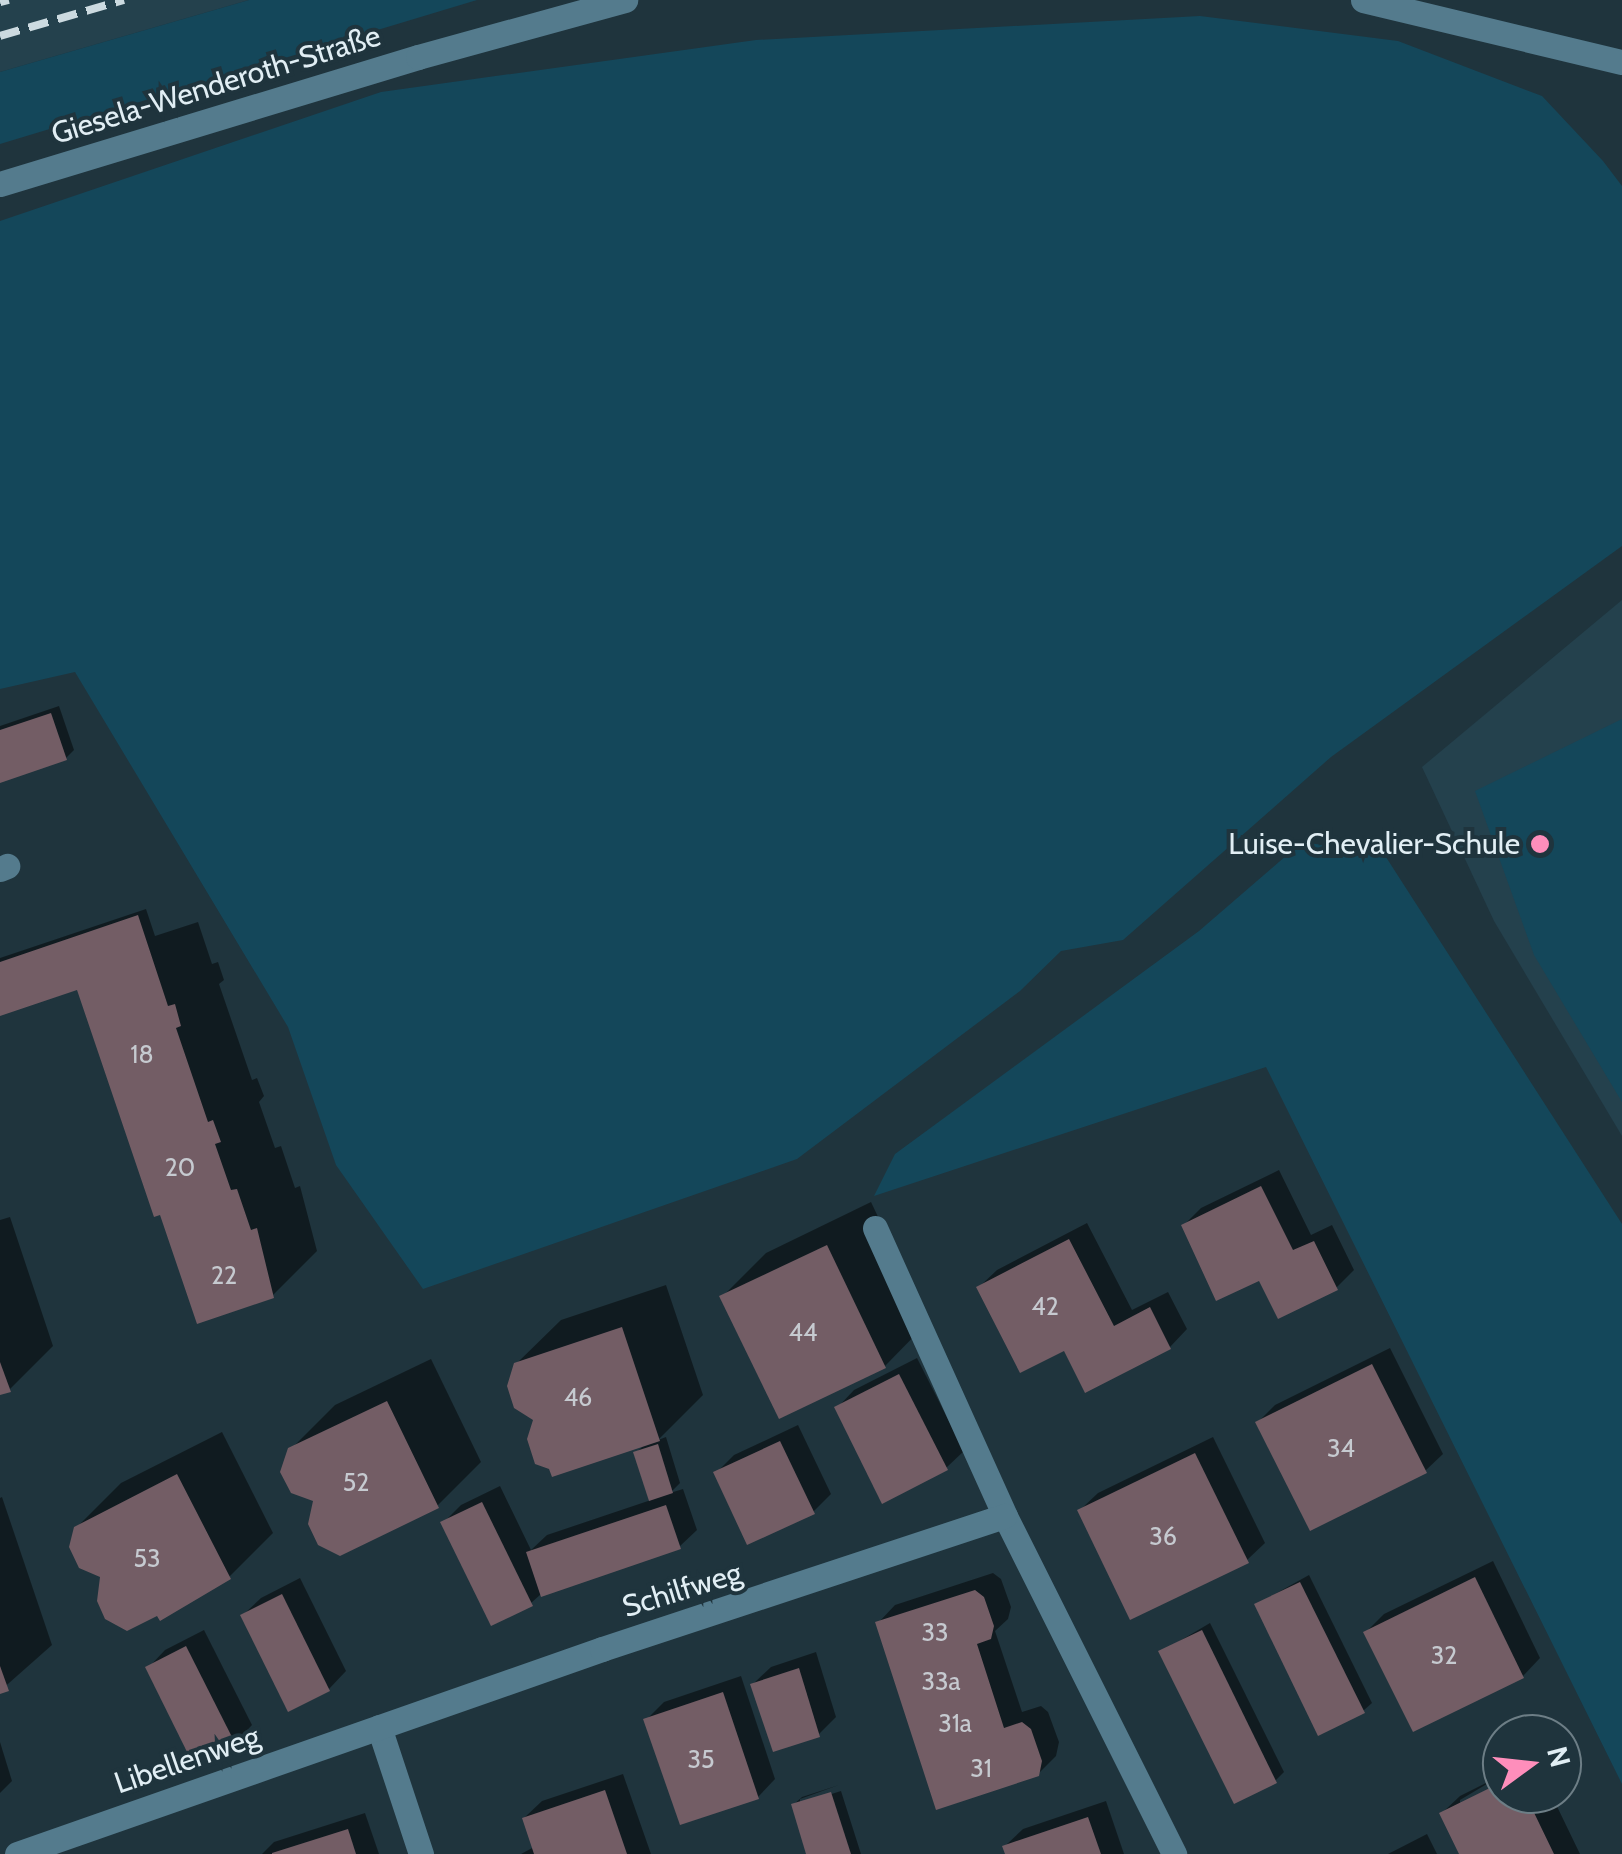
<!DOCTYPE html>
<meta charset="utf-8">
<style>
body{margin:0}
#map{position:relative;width:1622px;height:1854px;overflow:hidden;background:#1f343d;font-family:Cabin,sans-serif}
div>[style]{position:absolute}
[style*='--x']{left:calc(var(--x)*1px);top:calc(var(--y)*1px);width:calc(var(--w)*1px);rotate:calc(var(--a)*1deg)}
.built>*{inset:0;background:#24414d}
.green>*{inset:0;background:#14475a}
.shadow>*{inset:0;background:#0007}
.building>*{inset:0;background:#735d65}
.minor>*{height:25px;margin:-12.5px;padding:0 12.5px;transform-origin:12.5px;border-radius:12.5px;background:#547b8d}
.rail>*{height:8px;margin-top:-4px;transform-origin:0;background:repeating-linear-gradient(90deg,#ccdae0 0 20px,transparent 0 30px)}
.dots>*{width:28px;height:28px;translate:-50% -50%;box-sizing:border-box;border:5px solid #1f343d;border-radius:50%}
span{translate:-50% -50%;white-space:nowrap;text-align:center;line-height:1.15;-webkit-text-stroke:8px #1f343d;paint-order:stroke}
.number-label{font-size:25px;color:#c6cad0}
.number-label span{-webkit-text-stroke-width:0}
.street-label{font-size:30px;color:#e1eef4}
.poi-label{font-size:30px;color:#e1eef4}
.right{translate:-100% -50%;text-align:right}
.north{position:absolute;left:1482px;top:1714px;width:100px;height:100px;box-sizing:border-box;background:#1f343d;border:2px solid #6d7e86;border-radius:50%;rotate:75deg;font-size:28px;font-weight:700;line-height:40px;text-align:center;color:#e1eef4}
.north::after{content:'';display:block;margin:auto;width:35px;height:45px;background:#fe8ebb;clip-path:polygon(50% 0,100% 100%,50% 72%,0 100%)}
</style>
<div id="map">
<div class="built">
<i style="clip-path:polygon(0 0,249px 0,0 72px)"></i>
<i style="clip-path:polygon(1622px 600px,1622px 1136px,1494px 921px,1422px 767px)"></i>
</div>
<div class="green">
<i style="clip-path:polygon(249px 0,477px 0,0 144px,0 72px)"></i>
<i style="clip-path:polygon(1200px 16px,1398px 41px,1542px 96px,1603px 161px,1622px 186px,1622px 546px,1331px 757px,1123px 940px,1061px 951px,1020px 991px,797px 1159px,423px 1289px,336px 1165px,288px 1027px,75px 672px,0 689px,0 221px,381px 92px,756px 40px)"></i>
<i style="clip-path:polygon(1622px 719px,1622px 1102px,1534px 955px,1475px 791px)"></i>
<i style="clip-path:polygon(1302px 842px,1384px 854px,1622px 1224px,1622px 1784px,1266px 1067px,874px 1196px,895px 1154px,1199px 931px)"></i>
</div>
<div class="shadow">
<i style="clip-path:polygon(59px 706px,74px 750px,66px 758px,0 780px,0 726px)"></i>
<i style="clip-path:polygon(146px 909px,155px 936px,198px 922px,212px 964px,218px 962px,224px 980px,219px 984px,252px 1080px,257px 1078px,264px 1096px,259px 1102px,275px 1148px,281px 1146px,295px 1188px,300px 1186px,317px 1251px,273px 1295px,78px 987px,0 1014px,0 958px)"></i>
<i style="clip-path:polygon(1279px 1170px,1311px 1235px,1332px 1225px,1354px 1270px,1336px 1288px,1260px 1277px,1184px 1225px,1201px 1208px)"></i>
<i style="clip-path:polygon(871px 1202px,928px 1322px,885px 1366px,722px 1297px,766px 1253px)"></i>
<i style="clip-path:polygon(10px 1217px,53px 1346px,9px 1390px,0 1393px,0 1220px)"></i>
<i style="clip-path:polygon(1087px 1223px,1132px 1310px,1168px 1292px,1187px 1329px,1170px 1347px,979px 1287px,997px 1270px)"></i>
<i style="clip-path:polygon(666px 1285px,703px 1395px,658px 1440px,666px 1437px,680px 1483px,670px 1493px,683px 1489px,697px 1530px,679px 1547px,540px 1595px,531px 1603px,443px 1523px,461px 1505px,500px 1486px,531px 1550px,547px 1535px,651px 1500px,636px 1453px,645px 1444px,536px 1419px,516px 1364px,561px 1320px)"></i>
<i style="clip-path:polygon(1390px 1348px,1443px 1454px,1425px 1471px,1258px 1422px,1275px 1405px)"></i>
<i style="clip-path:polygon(917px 1358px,964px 1451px,946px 1468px,837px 1408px,854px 1390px)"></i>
<i style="clip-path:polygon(431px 1359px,481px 1462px,437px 1506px,316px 1500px,290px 1450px,335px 1405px)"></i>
<i style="clip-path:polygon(798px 1425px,831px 1494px,813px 1512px,716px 1473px,734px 1455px)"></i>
<i style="clip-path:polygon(222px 1432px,273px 1533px,229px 1577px,103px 1576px,76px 1528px,121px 1483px)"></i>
<i style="clip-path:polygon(1213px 1437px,1265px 1543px,1247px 1560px,1080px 1510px,1098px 1493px)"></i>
<i style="clip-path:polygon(2px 1497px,52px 1645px,0 1691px,0 1498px)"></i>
<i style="clip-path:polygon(1493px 1561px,1540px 1658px,1523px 1676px,1366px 1632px,1384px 1614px)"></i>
<i style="clip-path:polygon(993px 1573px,1001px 1579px,1011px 1607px,1008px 1619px,995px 1631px,1022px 1712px,1041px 1706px,1048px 1712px,1059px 1742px,1056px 1756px,1038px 1774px,878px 1623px,895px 1605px)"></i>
<i style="clip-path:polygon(1309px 1575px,1372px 1703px,1363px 1711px,1257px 1604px)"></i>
<i style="clip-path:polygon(300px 1578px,346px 1671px,329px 1689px,243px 1615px,261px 1598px)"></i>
<i style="clip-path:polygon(1210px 1623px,1284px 1772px,1275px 1781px,1161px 1652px)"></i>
<i style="clip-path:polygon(204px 1630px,252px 1725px,235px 1743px,148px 1668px,165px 1650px)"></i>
<i style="clip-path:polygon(816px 1652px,836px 1717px,819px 1734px,753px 1684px,771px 1667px)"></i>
<i style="clip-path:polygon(741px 1676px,775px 1779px,758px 1797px,646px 1720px,664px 1702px)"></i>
<i style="clip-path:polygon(0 1742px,12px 1781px,0 1793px)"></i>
<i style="clip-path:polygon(623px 1774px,651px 1854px,521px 1854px,534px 1847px,524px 1818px,542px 1801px)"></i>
<i style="clip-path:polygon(1502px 1775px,1460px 1800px,1460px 1806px,1502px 1784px,1502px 1794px,1551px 1794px,1580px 1854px,1462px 1854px,1442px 1813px,1460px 1796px)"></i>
<i style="clip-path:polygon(839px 1785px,800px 1799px,800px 1804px,841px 1791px,861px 1854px,809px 1854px,793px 1805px,802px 1797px)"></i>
<i style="clip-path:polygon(1106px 1801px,1124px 1854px,1008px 1854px,1005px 1846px,1023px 1829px)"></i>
<i style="clip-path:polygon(365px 1813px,379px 1854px,262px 1854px,274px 1842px)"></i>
<i style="clip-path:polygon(1427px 1834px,1437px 1854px,1388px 1854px)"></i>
</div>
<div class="building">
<i style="clip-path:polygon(51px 713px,67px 760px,0 783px,0 730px)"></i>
<i style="clip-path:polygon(138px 915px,168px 1006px,175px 1004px,181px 1026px,176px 1028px,208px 1122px,213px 1120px,221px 1142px,215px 1144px,231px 1190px,237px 1189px,251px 1230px,257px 1228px,274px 1298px,197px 1324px,160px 1215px,154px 1217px,77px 990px,0 1016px,0 962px)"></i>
<i style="clip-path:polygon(1261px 1186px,1293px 1250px,1314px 1241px,1338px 1290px,1278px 1319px,1259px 1281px,1216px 1301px,1181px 1225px)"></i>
<i style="clip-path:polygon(1069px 1239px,1114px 1326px,1150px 1307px,1171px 1349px,1085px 1393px,1064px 1351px,1020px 1373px,976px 1287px)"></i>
<i style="clip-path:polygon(827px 1245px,886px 1368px,779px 1419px,719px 1296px)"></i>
<i style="clip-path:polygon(622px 1327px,660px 1441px,552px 1477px,549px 1469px,535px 1464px,527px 1439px,533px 1420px,514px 1408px,507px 1386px,514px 1363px)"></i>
<i style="clip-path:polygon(0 1362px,11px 1392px,0 1395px)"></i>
<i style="clip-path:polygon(1372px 1364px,1427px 1473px,1310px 1531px,1255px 1422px)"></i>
<i style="clip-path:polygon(899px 1374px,948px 1470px,882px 1504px,834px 1407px)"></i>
<i style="clip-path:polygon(387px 1401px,439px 1508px,340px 1556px,318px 1545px,308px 1524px,313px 1501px,291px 1493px,280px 1472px,288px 1448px)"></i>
<i style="clip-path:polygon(780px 1441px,815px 1514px,747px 1545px,713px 1472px)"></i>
<i style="clip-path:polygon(658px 1444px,673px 1493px,649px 1501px,633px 1452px)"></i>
<i style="clip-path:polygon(1195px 1453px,1249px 1563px,1130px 1620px,1077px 1510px)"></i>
<i style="clip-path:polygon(177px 1474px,231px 1579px,160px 1621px,157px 1616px,127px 1631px,105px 1619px,97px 1601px,100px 1577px,79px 1568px,69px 1547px,74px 1527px)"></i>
<i style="clip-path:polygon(482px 1502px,533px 1606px,491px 1626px,440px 1522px)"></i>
<i style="clip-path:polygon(666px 1505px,681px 1549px,541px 1597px,526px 1552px)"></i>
<i style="clip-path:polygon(1475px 1577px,1524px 1678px,1413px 1732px,1363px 1632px)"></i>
<i style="clip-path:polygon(1300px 1582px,1365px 1713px,1318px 1736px,1254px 1604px)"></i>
<i style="clip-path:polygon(975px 1590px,984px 1597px,994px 1626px,991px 1639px,977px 1644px,1004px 1728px,1022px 1722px,1031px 1729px,1042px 1761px,1039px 1776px,936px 1810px,875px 1622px)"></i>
<i style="clip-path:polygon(282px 1594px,330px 1691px,288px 1712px,240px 1615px)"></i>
<i style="clip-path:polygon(1202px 1630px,1277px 1783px,1234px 1804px,1158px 1651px)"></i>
<i style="clip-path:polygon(186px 1646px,236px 1745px,194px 1766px,145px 1667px)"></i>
<i style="clip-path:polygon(0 1666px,9px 1691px,0 1694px)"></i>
<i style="clip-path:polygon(799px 1668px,820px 1737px,773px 1752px,750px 1684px)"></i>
<i style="clip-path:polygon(723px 1692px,759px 1799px,680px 1825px,643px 1719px)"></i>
<i style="clip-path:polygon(1502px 1782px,1502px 1794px,1525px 1794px,1554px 1854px,1459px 1854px,1439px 1813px)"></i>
<i style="clip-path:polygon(605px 1790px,627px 1854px,534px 1854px,522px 1818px)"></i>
<i style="clip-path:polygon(831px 1792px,851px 1854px,806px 1854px,791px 1804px)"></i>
<i style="clip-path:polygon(1088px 1817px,1101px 1854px,1005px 1854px,1002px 1846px)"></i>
<i style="clip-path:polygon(348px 1829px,356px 1854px,272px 1854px,272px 1853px)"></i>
</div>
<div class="minor">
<i style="--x:1363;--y:0;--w:266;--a:13.5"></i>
<i style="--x:0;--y:184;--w:437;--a:-16.9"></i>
<i style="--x:418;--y:57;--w:215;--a:-15.4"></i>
<i style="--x:0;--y:869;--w:8;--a:-23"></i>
<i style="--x:875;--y:1228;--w:316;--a:65.7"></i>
<i style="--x:1005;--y:1516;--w:378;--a:63.4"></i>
<i style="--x:379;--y:1727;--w:134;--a:71.7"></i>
<i style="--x:17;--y:1854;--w:620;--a:-19.31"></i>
<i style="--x:602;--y:1649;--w:424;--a:-18.3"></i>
</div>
<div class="rail">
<i style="--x:0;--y:2;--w:9;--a:-13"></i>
<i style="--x:0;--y:36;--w:129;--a:-16.2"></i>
</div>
<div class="dots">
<i style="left:1540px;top:844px;background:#fe8ebb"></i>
</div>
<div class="number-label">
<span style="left:142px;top:1054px">18</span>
<span style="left:180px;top:1167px">20</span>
<span style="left:224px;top:1275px">22</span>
<span style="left:1045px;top:1306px">42</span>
<span style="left:803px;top:1332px">44</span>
<span style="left:578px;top:1397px">46</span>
<span style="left:1341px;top:1448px">34</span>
<span style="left:356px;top:1482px">52</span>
<span style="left:1163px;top:1536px">36</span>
<span style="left:147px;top:1558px">53</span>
<span style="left:935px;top:1632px">33</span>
<span style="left:1444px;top:1655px">32</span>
<span style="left:941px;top:1681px">33a</span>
<span style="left:955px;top:1723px">31a</span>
<span style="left:701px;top:1759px">35</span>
<span style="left:981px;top:1768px">31</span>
</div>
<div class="street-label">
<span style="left:216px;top:85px;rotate:-17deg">Giesela-Wenderoth-Straße</span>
<span style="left:682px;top:1590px;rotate:-17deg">Schilfweg</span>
<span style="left:187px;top:1760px;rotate:-19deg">Libellenweg</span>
</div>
<div class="poi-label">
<span class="right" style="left:1520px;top:844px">Luise-Chevalier-Schule</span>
</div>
<div class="north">N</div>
</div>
